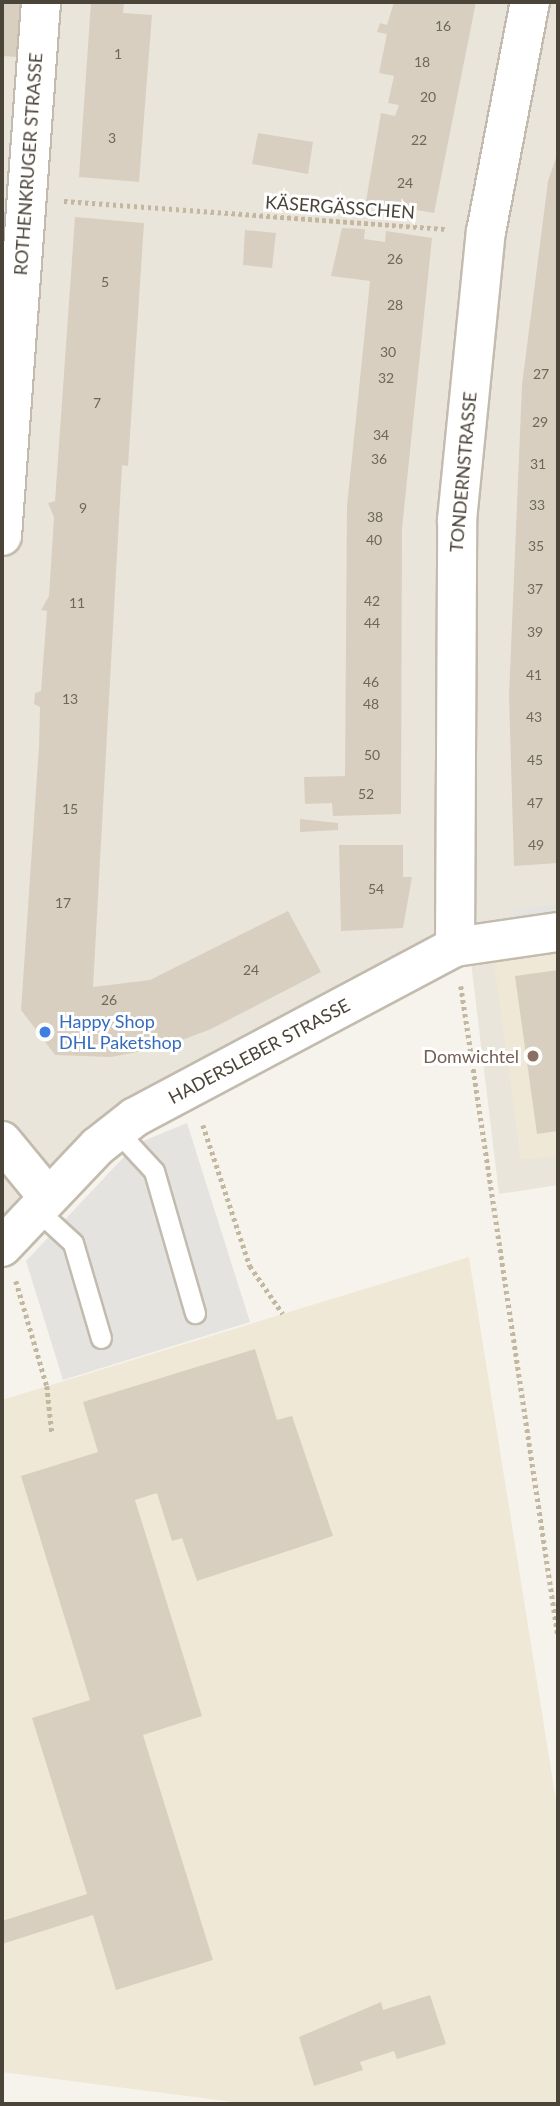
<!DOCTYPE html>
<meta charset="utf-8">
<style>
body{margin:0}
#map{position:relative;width:560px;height:2106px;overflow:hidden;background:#f6f3ec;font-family:Lato,sans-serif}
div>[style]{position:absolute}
.residential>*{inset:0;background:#eae5da}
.education>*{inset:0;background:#efe8d6}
.parking>*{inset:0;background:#e5e3e0}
.building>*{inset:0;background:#d8cfc1}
.path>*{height:4.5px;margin-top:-2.25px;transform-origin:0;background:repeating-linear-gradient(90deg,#c4b79f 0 3.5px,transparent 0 7px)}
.roads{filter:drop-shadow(2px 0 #c2bbae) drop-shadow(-2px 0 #c2bbae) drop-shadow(0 2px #c2bbae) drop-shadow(0 -2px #c2bbae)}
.lane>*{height:19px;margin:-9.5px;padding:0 9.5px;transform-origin:9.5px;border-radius:9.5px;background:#fff}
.street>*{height:38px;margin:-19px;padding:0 19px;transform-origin:19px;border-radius:19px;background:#fff}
.dots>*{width:19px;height:19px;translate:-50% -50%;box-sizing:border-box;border:4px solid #fff;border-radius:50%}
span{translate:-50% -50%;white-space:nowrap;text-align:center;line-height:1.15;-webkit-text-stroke:6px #fff;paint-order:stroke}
.number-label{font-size:14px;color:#6e675b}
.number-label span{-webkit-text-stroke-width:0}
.street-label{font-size:18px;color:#4b4439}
.shop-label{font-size:18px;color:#366cbe}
.left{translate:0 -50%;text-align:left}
.education-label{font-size:18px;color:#785e54}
.right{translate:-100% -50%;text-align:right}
.frame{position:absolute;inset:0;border:4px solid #4b4439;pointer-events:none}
</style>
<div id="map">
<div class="residential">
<i style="clip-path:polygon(2px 2px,558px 2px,558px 1185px,499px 1194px,467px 929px,100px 1123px,2px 1226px)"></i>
</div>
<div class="education">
<i style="clip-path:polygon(558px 947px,558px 1157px,521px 1159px,493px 955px)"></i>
<i style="clip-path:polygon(469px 1257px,558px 1813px,558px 2104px,248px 2104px,2px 2072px,2px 1400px)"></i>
</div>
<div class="parking">
<i style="clip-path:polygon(558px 904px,558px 916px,515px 922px,513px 910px)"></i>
<i style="clip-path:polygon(187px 1123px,250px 1322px,63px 1380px,26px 1261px,136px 1144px)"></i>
</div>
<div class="building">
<i style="clip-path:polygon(2px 2px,22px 2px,18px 57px,2px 56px)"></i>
<i style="clip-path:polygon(91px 2px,124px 2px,123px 13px,152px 15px,139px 182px,79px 177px)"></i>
<i style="clip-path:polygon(394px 2px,476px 2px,434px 213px,366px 201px,381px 113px,395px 116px,399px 105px,388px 103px,394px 76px,379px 73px,387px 34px,377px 32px,380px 23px,387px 25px)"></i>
<i style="clip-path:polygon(258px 133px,313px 142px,308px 174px,252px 164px)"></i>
<i style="clip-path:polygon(557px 155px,558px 863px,514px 866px,509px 696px,522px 385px,548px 181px)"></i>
<i style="clip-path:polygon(75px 217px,144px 223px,128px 466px,122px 465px,93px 987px,150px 980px,288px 911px,321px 972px,211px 1029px,164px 1047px,111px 1057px,55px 1055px,21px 1010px,39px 746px,40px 707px,34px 704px,35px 693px,41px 691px,47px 611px,41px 610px,49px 596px,54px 517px,48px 503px,55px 501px)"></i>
<i style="clip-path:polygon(342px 228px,365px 229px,364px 239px,385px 242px,386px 231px,432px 238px,402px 529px,401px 814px,333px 816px,332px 803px,305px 804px,304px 777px,345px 776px,347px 506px,370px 281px,331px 276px)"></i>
<i style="clip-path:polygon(245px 230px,276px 233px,272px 268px,243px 265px)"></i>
<i style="clip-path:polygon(300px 819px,338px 823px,338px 830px,300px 832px)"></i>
<i style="clip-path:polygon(339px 845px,403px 845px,403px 877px,412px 877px,403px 928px,341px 931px)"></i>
<i style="clip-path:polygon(558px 970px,558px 1131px,537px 1134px,515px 976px)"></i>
<i style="clip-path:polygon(255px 1349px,277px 1420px,292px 1416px,333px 1536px,197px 1581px,182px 1538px,172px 1541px,157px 1493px,135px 1500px,202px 1716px,143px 1735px,213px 1960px,116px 1990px,93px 1915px,2px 1944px,2px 1921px,87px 1894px,32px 1718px,90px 1700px,21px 1476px,98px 1452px,83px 1402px)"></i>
<i style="clip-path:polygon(430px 1995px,446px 2044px,397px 2059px,394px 2051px,360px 2062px,363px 2070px,314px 2086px,299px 2037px,381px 2002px,383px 2010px)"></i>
</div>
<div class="path">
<i style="left:64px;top:201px;width:384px;rotate:4.2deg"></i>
<i style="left:461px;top:986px;width:657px;rotate:81.51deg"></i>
<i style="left:203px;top:1125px;width:149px;rotate:71.6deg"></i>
<i style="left:250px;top:1266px;width:58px;rotate:55.5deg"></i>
<i style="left:16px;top:1281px;width:109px;rotate:73.6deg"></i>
<i style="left:47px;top:1386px;width:47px;rotate:83.9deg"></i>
</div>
<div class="roads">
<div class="lane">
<i style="left:117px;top:1131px;width:54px;rotate:47.2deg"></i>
<i style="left:154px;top:1171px;width:148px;rotate:73.9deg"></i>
<i style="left:36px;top:1209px;width:50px;rotate:42.6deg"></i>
<i style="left:73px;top:1243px;width:99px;rotate:73.6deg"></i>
</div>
<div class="street">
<i style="left:2px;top:536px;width:535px;rotate:-85.82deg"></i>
<i style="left:455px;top:947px;width:427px;rotate:-89.7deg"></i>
<i style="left:457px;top:520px;width:289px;rotate:-84.3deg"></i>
<i style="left:486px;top:232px;width:234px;rotate:-79.2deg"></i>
<i style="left:2px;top:1141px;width:72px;rotate:50.6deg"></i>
<i style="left:2px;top:1247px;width:139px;rotate:-46.5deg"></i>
<i style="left:98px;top:1146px;width:47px;rotate:-38.1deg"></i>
<i style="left:135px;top:1117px;width:362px;rotate:-28deg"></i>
<i style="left:455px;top:947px;width:104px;rotate:-8.3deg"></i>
</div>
</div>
<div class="dots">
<i style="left:45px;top:1032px;background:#3f7fe0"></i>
<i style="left:533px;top:1056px;background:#8d6e63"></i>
</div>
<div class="number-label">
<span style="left:443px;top:26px">16</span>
<span style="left:118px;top:54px">1</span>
<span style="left:422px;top:62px">18</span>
<span style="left:428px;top:97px">20</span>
<span style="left:112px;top:138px">3</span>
<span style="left:419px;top:140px">22</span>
<span style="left:405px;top:183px">24</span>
<span style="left:395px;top:259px">26</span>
<span style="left:105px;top:282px">5</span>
<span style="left:395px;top:305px">28</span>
<span style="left:388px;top:352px">30</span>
<span style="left:541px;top:374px">27</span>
<span style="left:386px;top:378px">32</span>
<span style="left:97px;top:403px">7</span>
<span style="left:540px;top:422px">29</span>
<span style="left:381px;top:435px">34</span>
<span style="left:379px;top:459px">36</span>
<span style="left:538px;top:464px">31</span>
<span style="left:537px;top:505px">33</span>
<span style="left:83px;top:508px">9</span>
<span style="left:375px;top:517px">38</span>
<span style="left:374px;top:540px">40</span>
<span style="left:536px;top:546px">35</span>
<span style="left:535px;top:589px">37</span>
<span style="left:372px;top:601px">42</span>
<span style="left:77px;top:603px">11</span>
<span style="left:372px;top:623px">44</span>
<span style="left:535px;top:632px">39</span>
<span style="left:534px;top:675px">41</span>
<span style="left:371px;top:682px">46</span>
<span style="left:70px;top:699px">13</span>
<span style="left:371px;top:704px">48</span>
<span style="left:534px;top:717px">43</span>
<span style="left:372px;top:755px">50</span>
<span style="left:535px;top:760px">45</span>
<span style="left:366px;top:794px">52</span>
<span style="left:535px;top:803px">47</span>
<span style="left:70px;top:809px">15</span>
<span style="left:536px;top:845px">49</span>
<span style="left:376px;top:889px">54</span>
<span style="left:63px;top:903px">17</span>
<span style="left:251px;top:970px">24</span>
<span style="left:109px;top:1000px">26</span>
</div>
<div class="street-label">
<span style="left:28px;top:164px;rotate:-86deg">ROTHENKRUGER STRASSE</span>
<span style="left:340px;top:207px;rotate:4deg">KÄSERGÄSSCHEN</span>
<span style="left:463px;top:472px;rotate:-85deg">TONDERNSTRASSE</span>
<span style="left:259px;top:1051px;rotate:-28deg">HADERSLEBER STRASSE</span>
</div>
<div class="shop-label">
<span class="left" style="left:59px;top:1032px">Happy Shop<br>DHL Paketshop</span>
</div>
<div class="education-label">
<span class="right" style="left:519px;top:1056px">Domwichtel</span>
</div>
<div class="frame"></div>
</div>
